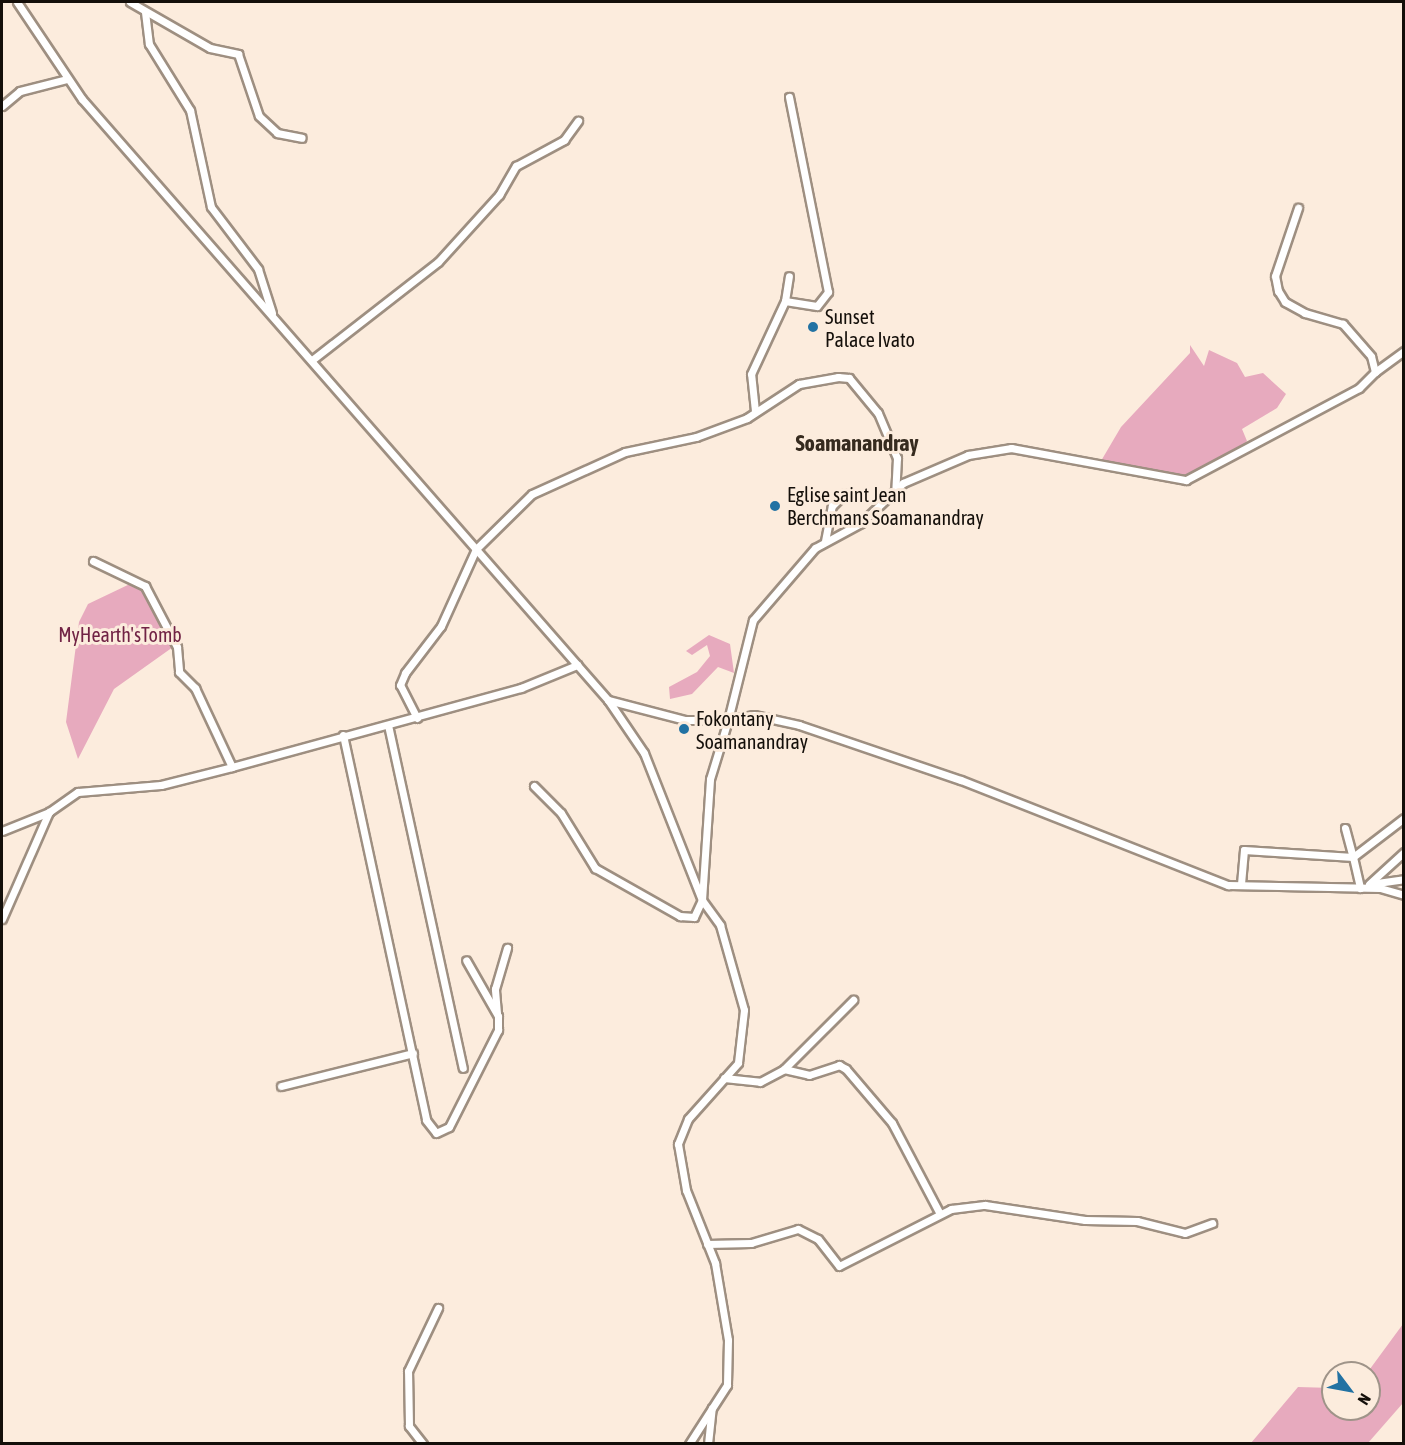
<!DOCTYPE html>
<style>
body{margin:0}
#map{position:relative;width:1405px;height:1445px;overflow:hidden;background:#fcecdd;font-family:"Asap Condensed",sans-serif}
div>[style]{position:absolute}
.green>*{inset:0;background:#e7aabe}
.roads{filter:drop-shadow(2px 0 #9e8f81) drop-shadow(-2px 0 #9e8f81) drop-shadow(0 2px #9e8f81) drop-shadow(0 -2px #9e8f81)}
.street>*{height:7px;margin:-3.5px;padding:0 3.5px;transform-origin:3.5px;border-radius:3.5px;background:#fff}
.dots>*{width:16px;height:16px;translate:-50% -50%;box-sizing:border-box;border:3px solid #fcecdd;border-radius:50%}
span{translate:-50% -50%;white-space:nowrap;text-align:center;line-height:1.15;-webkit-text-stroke:6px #fcecdd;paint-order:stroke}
.poi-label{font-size:20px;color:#140f0a}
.left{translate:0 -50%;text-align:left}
.park-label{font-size:20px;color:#712345}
.quarter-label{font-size:22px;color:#362b1f;font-weight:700}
.frame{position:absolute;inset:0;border:3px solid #140f0a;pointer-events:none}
.north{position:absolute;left:1321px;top:1361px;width:60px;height:60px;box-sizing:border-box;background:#fcecdd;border:2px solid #9f9489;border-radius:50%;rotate:122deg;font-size:16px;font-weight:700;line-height:24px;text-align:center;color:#140f0a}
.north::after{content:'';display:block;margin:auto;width:21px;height:27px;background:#2272a3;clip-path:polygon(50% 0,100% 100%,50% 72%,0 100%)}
</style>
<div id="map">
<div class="green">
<i style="clip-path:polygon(1190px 345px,1204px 366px,1209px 350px,1237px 363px,1245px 377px,1263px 373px,1286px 394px,1277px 408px,1242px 429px,1247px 441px,1242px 447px,1188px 477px,1101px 461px,1121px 427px,1190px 353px)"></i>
<i style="clip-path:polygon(132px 583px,142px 588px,173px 647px,114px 689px,78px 759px,66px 722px,79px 622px,88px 604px)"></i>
<i style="clip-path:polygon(709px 635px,730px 644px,734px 673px,718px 667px,692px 694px,670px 699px,669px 687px,697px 672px,710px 656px,707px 645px,692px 655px,686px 651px)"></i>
<i style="clip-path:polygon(1403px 1324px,1403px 1403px,1368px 1443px,1251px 1443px,1298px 1387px,1333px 1388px,1333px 1409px,1369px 1409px,1367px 1373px)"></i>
</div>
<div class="roads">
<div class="street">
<i style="left:17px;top:2px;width:117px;rotate:56.2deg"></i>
<i style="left:82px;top:99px;width:799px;rotate:48.81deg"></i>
<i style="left:608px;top:700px;width:64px;rotate:55.8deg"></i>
<i style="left:644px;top:753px;width:158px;rotate:68.5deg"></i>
<i style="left:702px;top:900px;width:31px;rotate:54deg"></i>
<i style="left:720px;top:925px;width:88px;rotate:74.2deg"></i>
<i style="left:744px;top:1010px;width:53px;rotate:96.5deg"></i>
<i style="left:738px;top:1063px;width:75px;rotate:131.8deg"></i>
<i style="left:688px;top:1119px;width:27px;rotate:112deg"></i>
<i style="left:678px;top:1144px;width:47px;rotate:80.1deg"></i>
<i style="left:686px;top:1190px;width:79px;rotate:68.3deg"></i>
<i style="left:715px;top:1263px;width:78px;rotate:80.4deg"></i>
<i style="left:728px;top:1340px;width:45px;rotate:91.3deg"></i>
<i style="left:727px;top:1385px;width:70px;rotate:122.8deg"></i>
<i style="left:130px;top:2px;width:92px;rotate:29.9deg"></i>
<i style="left:210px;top:48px;width:29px;rotate:12deg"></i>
<i style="left:238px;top:54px;width:65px;rotate:71.3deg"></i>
<i style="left:259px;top:116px;width:25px;rotate:43deg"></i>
<i style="left:277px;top:133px;width:25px;rotate:11deg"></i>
<i style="left:145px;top:12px;width:32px;rotate:83deg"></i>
<i style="left:149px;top:44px;width:78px;rotate:58.2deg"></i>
<i style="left:190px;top:110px;width:99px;rotate:77.8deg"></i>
<i style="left:211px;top:207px;width:78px;rotate:52.8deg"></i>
<i style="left:258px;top:269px;width:46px;rotate:72.3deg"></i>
<i style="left:2px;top:106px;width:23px;rotate:-40deg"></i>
<i style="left:20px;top:91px;width:49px;rotate:-14.3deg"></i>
<i style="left:785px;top:301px;width:32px;rotate:9deg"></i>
<i style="left:817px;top:306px;width:18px;rotate:-52deg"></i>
<i style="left:828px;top:292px;width:199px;rotate:-101.3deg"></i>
<i style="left:312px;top:360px;width:160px;rotate:-37.9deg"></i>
<i style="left:438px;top:262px;width:91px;rotate:-47.7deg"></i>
<i style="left:499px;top:195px;width:34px;rotate:-60deg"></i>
<i style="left:516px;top:166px;width:55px;rotate:-28.4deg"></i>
<i style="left:564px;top:140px;width:24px;rotate:-54deg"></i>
<i style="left:1375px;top:372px;width:36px;rotate:-36deg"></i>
<i style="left:755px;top:411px;width:37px;rotate:-96deg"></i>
<i style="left:751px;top:374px;width:81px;rotate:-65deg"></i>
<i style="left:785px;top:301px;width:25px;rotate:-81deg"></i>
<i style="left:825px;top:541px;width:36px;rotate:-79deg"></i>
<i style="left:832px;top:506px;width:17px;rotate:-45deg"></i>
<i style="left:93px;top:561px;width:58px;rotate:25.7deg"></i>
<i style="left:145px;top:586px;width:69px;rotate:62.3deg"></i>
<i style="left:177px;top:647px;width:25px;rotate:85deg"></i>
<i style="left:179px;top:672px;width:23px;rotate:45deg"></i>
<i style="left:195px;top:688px;width:87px;rotate:64.9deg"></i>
<i style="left:608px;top:700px;width:80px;rotate:14.6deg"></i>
<i style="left:685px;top:720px;width:43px"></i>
<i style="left:728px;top:720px;width:103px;rotate:-76deg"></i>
<i style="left:753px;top:620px;width:95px;rotate:-49.3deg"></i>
<i style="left:815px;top:548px;width:52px;rotate:-28.5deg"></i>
<i style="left:861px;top:523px;width:58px;rotate:-43.6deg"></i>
<i style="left:903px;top:483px;width:71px;rotate:-23.3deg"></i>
<i style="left:968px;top:455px;width:44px;rotate:-9.2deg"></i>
<i style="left:1011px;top:448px;width:178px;rotate:10.4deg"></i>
<i style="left:1186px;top:480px;width:196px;rotate:-28deg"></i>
<i style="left:1359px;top:388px;width:23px;rotate:-45deg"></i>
<i style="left:1375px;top:372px;width:16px;rotate:-104deg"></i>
<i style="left:1371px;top:356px;width:43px;rotate:-131.2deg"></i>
<i style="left:1343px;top:324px;width:40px;rotate:-164deg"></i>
<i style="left:1305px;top:313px;width:23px;rotate:-151deg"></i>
<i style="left:1285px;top:302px;width:13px;rotate:-122deg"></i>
<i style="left:1278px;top:291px;width:15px;rotate:-101deg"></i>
<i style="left:1275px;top:276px;width:72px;rotate:-71.3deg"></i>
<i style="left:417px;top:718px;width:37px;rotate:-117deg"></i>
<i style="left:400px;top:685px;width:13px;rotate:-67deg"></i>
<i style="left:405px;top:673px;width:59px;rotate:-52.5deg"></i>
<i style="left:441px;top:626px;width:85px;rotate:-65.6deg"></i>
<i style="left:476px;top:549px;width:78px;rotate:-44.5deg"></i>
<i style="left:532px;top:494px;width:102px;rotate:-24.3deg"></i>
<i style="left:625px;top:452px;width:73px;rotate:-11.9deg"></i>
<i style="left:696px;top:437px;width:54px;rotate:-20.4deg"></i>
<i style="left:747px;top:418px;width:62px;rotate:-33.2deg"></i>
<i style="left:799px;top:384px;width:40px;rotate:-10deg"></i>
<i style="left:838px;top:377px;width:11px;rotate:5deg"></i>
<i style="left:849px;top:378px;width:45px;rotate:50.4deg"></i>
<i style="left:878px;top:413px;width:49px;rotate:67.1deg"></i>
<i style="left:897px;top:458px;width:36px;rotate:93deg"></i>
<i style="left:388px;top:725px;width:351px;rotate:77.7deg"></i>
<i style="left:343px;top:735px;width:394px;rotate:77.8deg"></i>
<i style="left:426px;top:1120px;width:16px;rotate:52deg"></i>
<i style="left:436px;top:1133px;width:14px;rotate:-25deg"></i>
<i style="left:449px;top:1127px;width:109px;rotate:-63.2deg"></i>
<i style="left:498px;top:1030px;width:14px;rotate:-90deg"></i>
<i style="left:498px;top:1016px;width:64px;rotate:-119.7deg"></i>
<i style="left:534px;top:786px;width:38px;rotate:45deg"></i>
<i style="left:561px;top:813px;width:65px;rotate:58.3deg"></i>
<i style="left:595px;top:868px;width:98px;rotate:29.5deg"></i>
<i style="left:680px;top:916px;width:14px;rotate:4deg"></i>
<i style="left:694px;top:917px;width:19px;rotate:-65deg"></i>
<i style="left:702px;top:900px;width:121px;rotate:-86.2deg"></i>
<i style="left:710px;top:779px;width:62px;rotate:-73deg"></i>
<i style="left:728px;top:720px;width:26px;rotate:-11deg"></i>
<i style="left:754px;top:715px;width:46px;rotate:12.5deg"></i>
<i style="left:799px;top:725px;width:171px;rotate:18.8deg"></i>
<i style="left:961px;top:780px;width:287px;rotate:21.5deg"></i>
<i style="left:1228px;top:885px;width:152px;rotate:1.1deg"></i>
<i style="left:1380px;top:888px;width:25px;rotate:16deg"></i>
<i style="left:1345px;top:828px;width:30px;rotate:75deg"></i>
<i style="left:1353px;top:857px;width:64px;rotate:-37.4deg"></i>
<i style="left:2px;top:831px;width:51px;rotate:-22deg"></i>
<i style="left:49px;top:812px;width:35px;rotate:-35deg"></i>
<i style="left:78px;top:792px;width:83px;rotate:-4.8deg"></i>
<i style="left:161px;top:785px;width:73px;rotate:-14.2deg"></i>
<i style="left:232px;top:767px;width:300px;rotate:-15.3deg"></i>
<i style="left:521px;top:688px;width:61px;rotate:-22.3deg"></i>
<i style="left:1241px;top:884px;width:34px;rotate:-85deg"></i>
<i style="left:1244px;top:850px;width:109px;rotate:3.7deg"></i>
<i style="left:1353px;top:857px;width:32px;rotate:77deg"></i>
<i style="left:1369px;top:884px;width:47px;rotate:-42.4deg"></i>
<i style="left:1370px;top:884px;width:34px;rotate:-8deg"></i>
<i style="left:2px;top:919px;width:117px;rotate:-66.3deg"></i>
<i style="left:497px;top:1013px;width:24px;rotate:-95deg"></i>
<i style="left:495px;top:989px;width:43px;rotate:-73.7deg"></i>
<i style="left:784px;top:1069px;width:26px;rotate:13deg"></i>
<i style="left:809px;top:1075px;width:32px;rotate:-18deg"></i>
<i style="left:839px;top:1065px;width:8px;rotate:30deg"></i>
<i style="left:846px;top:1069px;width:71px;rotate:49.6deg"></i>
<i style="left:892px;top:1123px;width:101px;rotate:62.2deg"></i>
<i style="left:724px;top:1078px;width:36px;rotate:6deg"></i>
<i style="left:760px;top:1082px;width:27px;rotate:-28deg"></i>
<i style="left:784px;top:1069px;width:98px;rotate:-45deg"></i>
<i style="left:281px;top:1086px;width:136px;rotate:-14deg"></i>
<i style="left:707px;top:1244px;width:44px;rotate:-1.3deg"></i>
<i style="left:751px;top:1243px;width:49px;rotate:-16.6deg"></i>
<i style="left:798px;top:1229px;width:22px;rotate:27deg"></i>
<i style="left:818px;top:1239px;width:34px;rotate:52deg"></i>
<i style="left:839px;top:1266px;width:126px;rotate:-27deg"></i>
<i style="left:951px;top:1209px;width:34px;rotate:-7deg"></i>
<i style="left:985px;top:1205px;width:101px;rotate:8.5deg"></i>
<i style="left:1085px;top:1220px;width:52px;rotate:1.1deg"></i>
<i style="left:1137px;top:1221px;width:49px;rotate:14deg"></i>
<i style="left:1185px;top:1233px;width:29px;rotate:-20deg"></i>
<i style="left:423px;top:1444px;width:23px;rotate:-128deg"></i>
<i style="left:409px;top:1426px;width:55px;rotate:-91deg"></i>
<i style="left:408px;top:1371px;width:70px;rotate:-64.5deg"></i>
<i style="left:708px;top:1444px;width:36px;rotate:-84deg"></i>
</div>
</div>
<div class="dots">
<i style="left:813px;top:327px;background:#2272a3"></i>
<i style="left:775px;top:506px;background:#2272a3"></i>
<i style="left:684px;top:729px;background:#2272a3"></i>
</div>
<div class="poi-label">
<span class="left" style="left:825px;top:328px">Sunset<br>Palace Ivato</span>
<span class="left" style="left:787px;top:506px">Eglise saint Jean<br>Berchmans Soamanandray</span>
<span class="left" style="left:696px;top:730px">Fokontany<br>Soamanandray</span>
</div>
<div class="park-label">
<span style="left:120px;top:634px">MyHearth'sTomb</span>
</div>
<div class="quarter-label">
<span style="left:857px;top:444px">Soamanandray</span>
</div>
<div class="frame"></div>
<div class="north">N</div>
</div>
